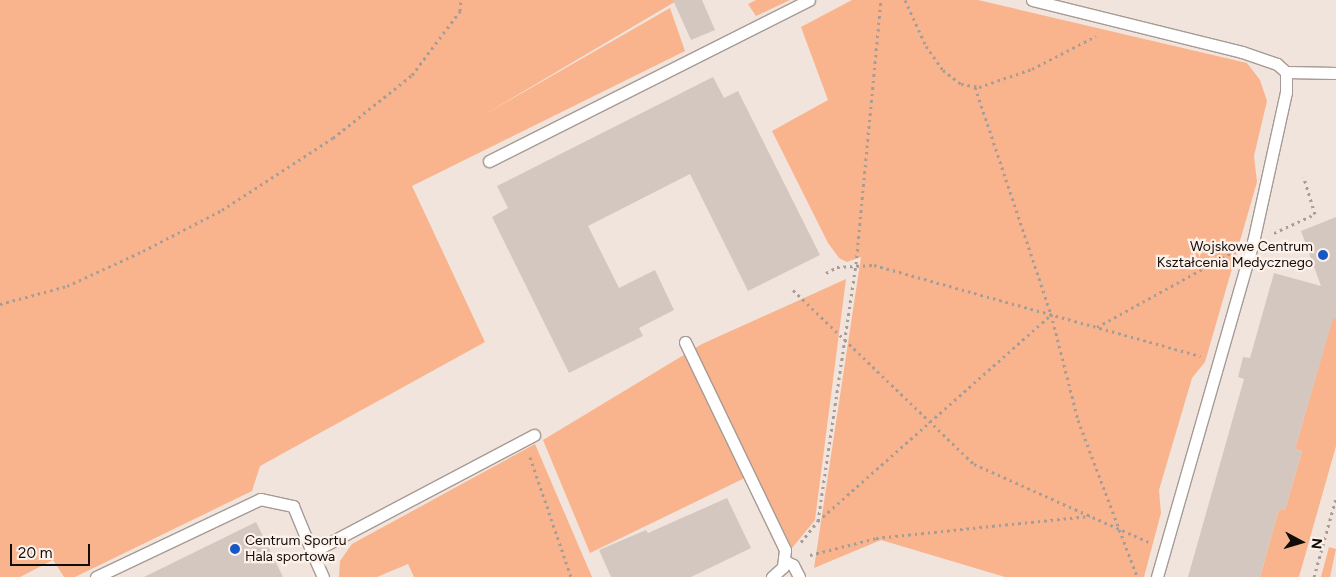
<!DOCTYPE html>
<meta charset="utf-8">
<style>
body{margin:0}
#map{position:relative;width:1336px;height:577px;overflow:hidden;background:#f1e4dc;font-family:Figtree,sans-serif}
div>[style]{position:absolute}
.green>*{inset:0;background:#f9b48d}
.building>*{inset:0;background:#d4c7c0}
.path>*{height:3px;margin-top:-1.5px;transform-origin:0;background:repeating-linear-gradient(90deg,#a79d97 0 2.5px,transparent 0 6.5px)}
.roads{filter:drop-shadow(1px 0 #a79a94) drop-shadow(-1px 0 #a79a94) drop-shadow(0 1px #a79a94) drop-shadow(0 -1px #a79a94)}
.service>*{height:11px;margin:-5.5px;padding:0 5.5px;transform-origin:5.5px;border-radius:5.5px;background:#fff}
.dots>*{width:14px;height:14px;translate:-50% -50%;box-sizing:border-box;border:2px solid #fef1ea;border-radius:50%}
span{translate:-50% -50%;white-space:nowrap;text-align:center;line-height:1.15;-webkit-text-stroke:4.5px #fef1ea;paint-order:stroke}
.poi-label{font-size:14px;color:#110d0b}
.right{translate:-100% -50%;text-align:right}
.left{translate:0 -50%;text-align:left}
.north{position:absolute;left:1276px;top:517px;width:50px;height:50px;-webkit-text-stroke:4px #fef1ea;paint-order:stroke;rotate:96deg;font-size:14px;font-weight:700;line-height:20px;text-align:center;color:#110d0b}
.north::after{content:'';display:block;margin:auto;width:18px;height:22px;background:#110d0b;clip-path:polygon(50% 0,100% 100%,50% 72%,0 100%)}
.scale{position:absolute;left:10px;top:544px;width:80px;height:22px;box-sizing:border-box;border:2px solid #110d0b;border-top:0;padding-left:6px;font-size:15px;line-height:18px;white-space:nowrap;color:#110d0b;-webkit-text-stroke:4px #fef1ea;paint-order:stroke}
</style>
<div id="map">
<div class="green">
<i style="clip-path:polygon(0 0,678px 0,482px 116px,670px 8px,685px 51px,412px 186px,485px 342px,260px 466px,252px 491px,75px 577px,64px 577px,53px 560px,20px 577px,0 577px)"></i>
<i style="clip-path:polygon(756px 0,790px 0,756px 16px,748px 4px)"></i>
<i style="clip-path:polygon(852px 0,978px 0,1247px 63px,1260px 80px,1267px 101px,1254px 156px,1257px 182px,1205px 362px,1192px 378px,1159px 490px,1161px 513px,1144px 577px,1005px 577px,881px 540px,814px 568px,861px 257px,847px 262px,839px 258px,828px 243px,772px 131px,828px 100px,801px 27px)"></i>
<i style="clip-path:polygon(846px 279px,815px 520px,792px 548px,755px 473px,590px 553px,543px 440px,702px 344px)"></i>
<i style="clip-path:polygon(1336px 306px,1336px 446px,1299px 577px,1260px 577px,1279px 509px,1285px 510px,1302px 451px,1295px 449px)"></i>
<i style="clip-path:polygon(535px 444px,592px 577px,414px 577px,408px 564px,377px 577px,339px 577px,340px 561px,352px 544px)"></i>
<i style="clip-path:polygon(1329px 547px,1336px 549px,1330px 577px,1321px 577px)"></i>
</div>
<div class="building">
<i style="clip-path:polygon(673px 0,702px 0,715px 30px,691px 40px)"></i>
<i style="clip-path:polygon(713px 77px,724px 98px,738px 91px,820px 255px,748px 291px,690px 174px,588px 226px,619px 288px,655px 270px,674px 310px,639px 328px,643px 336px,569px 373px,492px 217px,508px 208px,497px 186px)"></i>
<i style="clip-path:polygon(1336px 217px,1336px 319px,1333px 318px,1295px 449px,1302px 451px,1285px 510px,1279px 509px,1260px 577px,1188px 577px,1244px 379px,1238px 377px,1243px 357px,1250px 358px,1274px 273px,1321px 286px,1301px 231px)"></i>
<i style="clip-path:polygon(727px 498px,751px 548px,691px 577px,611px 577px,599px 550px,646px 530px,648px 533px)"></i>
<i style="clip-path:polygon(256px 522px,283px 577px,144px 577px)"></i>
</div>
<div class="path">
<i style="left:905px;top:0;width:51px;rotate:65.5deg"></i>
<i style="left:926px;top:46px;width:29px;rotate:55deg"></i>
<i style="left:943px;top:70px;width:23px;rotate:38deg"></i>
<i style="left:961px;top:84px;width:18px;rotate:9deg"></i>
<i style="left:979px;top:87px;width:56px;rotate:-18.8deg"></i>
<i style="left:1032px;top:69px;width:72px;rotate:-27.3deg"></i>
<i style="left:975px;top:87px;width:239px;rotate:71.5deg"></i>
<i style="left:1051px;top:314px;width:109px;rotate:75.7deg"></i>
<i style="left:1078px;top:420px;width:167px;rotate:69.3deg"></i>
<i style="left:1274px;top:233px;width:45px;rotate:-24.9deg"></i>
<i style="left:1315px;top:214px;width:39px;rotate:-107deg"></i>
<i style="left:826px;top:273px;width:13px;rotate:-29deg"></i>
<i style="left:837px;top:267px;width:37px;rotate:-3deg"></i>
<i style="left:874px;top:265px;width:339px;rotate:15.6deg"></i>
<i style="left:793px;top:290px;width:251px;rotate:43.9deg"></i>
<i style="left:974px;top:464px;width:191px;rotate:24.1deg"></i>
<i style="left:0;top:304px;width:69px;rotate:-15deg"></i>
<i style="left:67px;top:286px;width:84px;rotate:-24.7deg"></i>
<i style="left:143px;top:251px;width:89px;rotate:-27.4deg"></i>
<i style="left:222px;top:210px;width:132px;rotate:-33deg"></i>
<i style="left:333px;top:138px;width:101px;rotate:-38.6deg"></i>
<i style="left:412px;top:75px;width:80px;rotate:-53.1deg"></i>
<i style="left:460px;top:11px;width:11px;rotate:-85deg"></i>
<i style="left:1097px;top:327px;width:152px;rotate:-28.8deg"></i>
<i style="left:530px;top:457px;width:127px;rotate:71.1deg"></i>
<i style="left:818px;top:521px;width:311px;rotate:-41.5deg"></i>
<i style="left:801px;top:542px;width:27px;rotate:-51deg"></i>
<i style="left:818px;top:521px;width:260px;rotate:-81.6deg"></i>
<i style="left:856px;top:264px;width:265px;rotate:-84.6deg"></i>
<i style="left:810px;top:555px;width:68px;rotate:-14.4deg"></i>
<i style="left:876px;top:538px;width:215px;rotate:-5.9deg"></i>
<i style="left:1314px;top:577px;width:82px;rotate:-74.4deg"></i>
</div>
<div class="roads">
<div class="service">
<i style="left:1032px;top:0;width:216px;rotate:13.9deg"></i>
<i style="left:1242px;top:52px;width:37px;rotate:19deg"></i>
<i style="left:1277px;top:64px;width:12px;rotate:42deg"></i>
<i style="left:1286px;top:72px;width:20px;rotate:90deg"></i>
<i style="left:1286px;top:92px;width:154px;rotate:102.4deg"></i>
<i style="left:1253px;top:242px;width:348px;rotate:106deg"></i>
<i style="left:1286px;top:72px;width:50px;rotate:1.1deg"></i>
<i style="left:489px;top:161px;width:358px;rotate:-26.7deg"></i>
<i style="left:685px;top:342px;width:231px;rotate:64.3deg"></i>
<i style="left:785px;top:550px;width:17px;rotate:97deg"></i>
<i style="left:783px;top:567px;width:15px;rotate:138deg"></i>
<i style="left:785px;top:561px;width:9px;rotate:27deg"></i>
<i style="left:793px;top:565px;width:13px;rotate:63deg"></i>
<i style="left:96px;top:577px;width:182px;rotate:-25.4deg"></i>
<i style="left:260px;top:499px;width:34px;rotate:12deg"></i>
<i style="left:293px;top:506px;width:50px;rotate:67.6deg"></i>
<i style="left:323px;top:577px;width:27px;rotate:-114deg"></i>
<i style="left:312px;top:552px;width:251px;rotate:-27.8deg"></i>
</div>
</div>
<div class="dots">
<i style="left:1323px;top:255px;background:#1758c4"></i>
<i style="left:235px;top:549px;background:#1758c4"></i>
</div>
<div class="poi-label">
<span class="right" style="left:1313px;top:255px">Wojskowe Centrum<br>Kształcenia Medycznego</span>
<span class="left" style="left:245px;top:549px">Centrum Sportu<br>Hala sportowa</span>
</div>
<div class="north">N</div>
<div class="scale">20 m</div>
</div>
